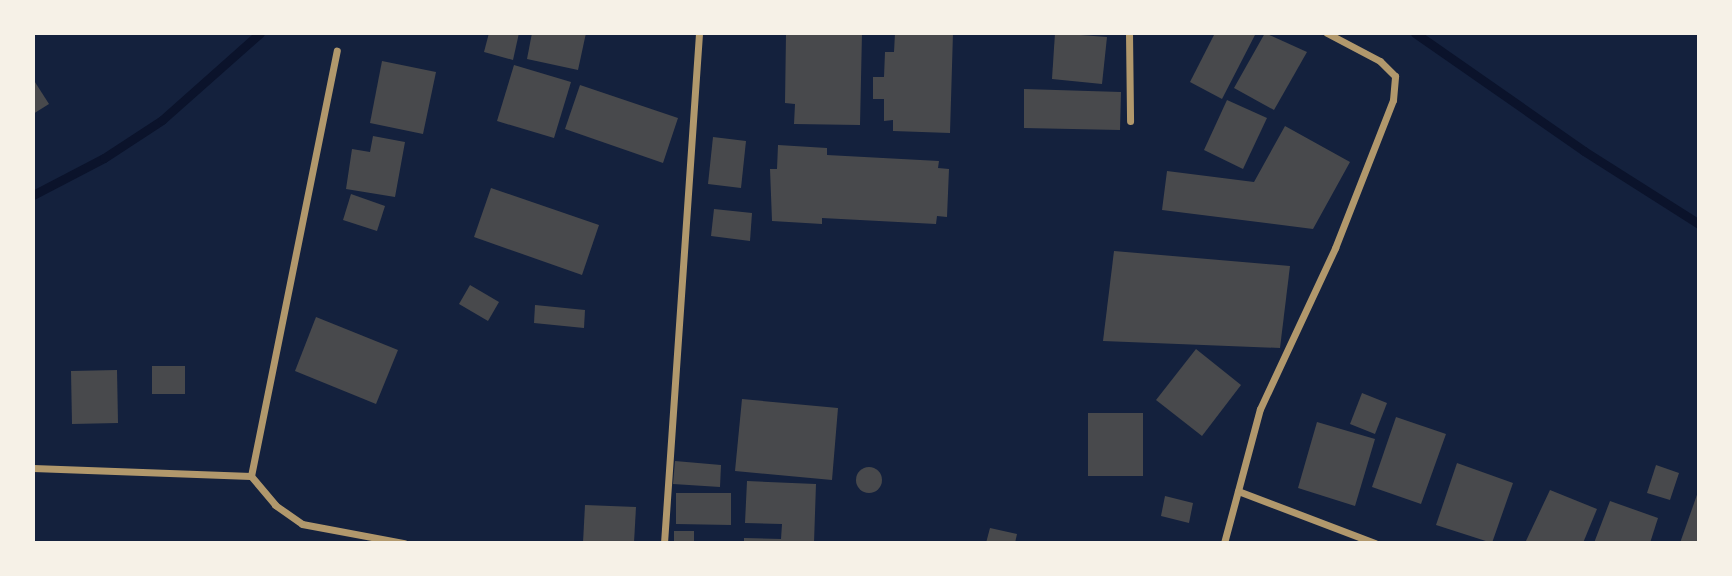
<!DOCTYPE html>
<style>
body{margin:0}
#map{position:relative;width:1732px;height:576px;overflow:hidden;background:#14213d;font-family:Raleway,sans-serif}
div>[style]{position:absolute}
.stream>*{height:9px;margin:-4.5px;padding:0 4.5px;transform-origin:4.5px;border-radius:4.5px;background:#0b132b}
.building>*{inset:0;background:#48494c}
.round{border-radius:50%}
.minor>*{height:7px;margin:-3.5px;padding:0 3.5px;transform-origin:3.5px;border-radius:3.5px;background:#b1986c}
span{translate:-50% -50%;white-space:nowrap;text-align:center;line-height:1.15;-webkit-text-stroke:6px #f6f1e7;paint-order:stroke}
.frame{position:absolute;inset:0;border:35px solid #f6f1e7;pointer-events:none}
</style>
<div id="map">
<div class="stream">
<i style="left:1415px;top:33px;width:206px;rotate:34.9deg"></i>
<i style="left:1584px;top:151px;width:136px;rotate:32.4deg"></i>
<i style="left:33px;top:195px;width:80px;rotate:-27.5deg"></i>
<i style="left:104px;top:158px;width:69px;rotate:-33.2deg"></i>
<i style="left:162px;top:120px;width:131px;rotate:-41.6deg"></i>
</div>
<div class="building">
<i style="clip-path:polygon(489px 33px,519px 33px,513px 60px,484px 52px)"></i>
<i style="clip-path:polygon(532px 33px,586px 33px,578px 70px,527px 59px)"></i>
<i style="clip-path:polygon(786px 33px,862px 33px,860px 125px,794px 124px,795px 104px,785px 103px)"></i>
<i style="clip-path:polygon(895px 33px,953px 33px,950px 133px,893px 131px,893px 120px,884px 121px,884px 99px,873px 99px,873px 77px,884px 77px,885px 52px,894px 52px)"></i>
<i style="clip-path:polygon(1055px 33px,1107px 37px,1102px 84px,1052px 79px)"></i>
<i style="clip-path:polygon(1215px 33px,1256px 33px,1222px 99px,1190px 82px)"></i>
<i style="clip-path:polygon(1265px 33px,1307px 52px,1274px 110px,1234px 88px)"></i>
<i style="clip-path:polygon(382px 61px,436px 72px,423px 134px,370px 123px)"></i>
<i style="clip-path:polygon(514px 65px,571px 82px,554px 138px,497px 121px)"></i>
<i style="clip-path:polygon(33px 79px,49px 104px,33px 114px)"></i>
<i style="clip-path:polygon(580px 85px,678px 118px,663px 163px,565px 129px)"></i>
<i style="clip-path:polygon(1024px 89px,1121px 92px,1120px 130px,1024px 128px)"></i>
<i style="clip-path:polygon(1227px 100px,1267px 118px,1243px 169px,1204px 150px)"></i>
<i style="clip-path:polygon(1285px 126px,1350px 162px,1313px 229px,1162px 210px,1167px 171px,1254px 182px)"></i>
<i style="clip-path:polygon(373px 136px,405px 142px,395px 197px,346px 189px,352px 149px,370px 152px)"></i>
<i style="clip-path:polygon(713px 137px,746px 141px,741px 188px,708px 184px)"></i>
<i style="clip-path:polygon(778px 145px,827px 148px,827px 155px,939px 161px,938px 168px,949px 169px,947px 217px,937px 216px,936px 224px,822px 218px,822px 224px,772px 221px,770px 169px,777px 169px)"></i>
<i style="clip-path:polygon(491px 188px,599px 225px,582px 275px,474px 237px)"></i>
<i style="clip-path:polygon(351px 194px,385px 206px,377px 231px,343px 220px)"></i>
<i style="clip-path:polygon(714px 209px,752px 213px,750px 241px,711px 236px)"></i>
<i style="clip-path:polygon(1114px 251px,1290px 266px,1280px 348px,1103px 341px)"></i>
<i style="clip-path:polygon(470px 285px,499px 302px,488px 321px,459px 304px)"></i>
<i style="clip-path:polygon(535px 305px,585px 310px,584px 328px,534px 323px)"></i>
<i style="clip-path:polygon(316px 317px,398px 350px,376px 404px,295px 371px)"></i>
<i style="clip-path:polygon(1196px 349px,1241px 385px,1202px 436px,1156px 400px)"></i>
<i style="clip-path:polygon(152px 366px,185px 366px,185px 394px,152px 394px)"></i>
<i style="clip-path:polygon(117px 370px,118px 423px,72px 424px,71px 371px)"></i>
<i style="clip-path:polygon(1362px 393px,1387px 403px,1375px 434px,1350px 424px)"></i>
<i style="clip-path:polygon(742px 399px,838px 408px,832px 480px,735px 471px)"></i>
<i style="clip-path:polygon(1088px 413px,1143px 413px,1143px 476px,1088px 476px)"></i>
<i style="clip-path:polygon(1396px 417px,1446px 434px,1421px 504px,1372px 487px)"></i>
<i style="clip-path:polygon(1317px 422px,1375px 439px,1355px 506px,1298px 488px)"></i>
<i style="clip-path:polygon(675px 461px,721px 465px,720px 487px,673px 484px)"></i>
<i style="clip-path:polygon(1457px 463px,1513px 483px,1492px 543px,1436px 525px)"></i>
<i style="clip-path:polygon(1656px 465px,1679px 473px,1670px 500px,1647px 493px)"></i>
<i class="round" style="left:856px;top:467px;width:26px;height:26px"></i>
<i style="clip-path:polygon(747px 481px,816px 484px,814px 543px,744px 543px,744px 538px,781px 539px,782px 524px,745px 523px)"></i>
<i style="clip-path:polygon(1550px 490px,1597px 509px,1583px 543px,1525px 543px)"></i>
<i style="clip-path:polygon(1698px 492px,1699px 543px,1680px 543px)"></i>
<i style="clip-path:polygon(676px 493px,731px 493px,731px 525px,676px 524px)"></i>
<i style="clip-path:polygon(1165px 496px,1193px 503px,1189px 523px,1161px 516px)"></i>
<i style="clip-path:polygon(1610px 501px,1658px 518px,1650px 543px,1594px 543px)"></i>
<i style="clip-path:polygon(585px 505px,636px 507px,634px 543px,583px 543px)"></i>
<i style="clip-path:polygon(990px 528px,1017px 534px,1015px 543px,986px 543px)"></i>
<i style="clip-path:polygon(674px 531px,694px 531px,694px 543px,674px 543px)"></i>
</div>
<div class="minor">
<i style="left:1129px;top:33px;width:88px;rotate:89.3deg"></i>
<i style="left:33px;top:468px;width:218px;rotate:2.1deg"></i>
<i style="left:251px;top:476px;width:38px;rotate:50deg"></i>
<i style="left:275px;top:505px;width:33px;rotate:35deg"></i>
<i style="left:302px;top:524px;width:104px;rotate:10.6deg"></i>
<i style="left:251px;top:476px;width:434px;rotate:-78.6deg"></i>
<i style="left:1238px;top:491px;width:147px;rotate:20.8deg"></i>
<i style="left:664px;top:543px;width:511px;rotate:-86.07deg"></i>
<i style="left:1224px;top:543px;width:139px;rotate:-75deg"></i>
<i style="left:1260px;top:409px;width:178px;rotate:-65deg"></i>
<i style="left:1335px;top:248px;width:159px;rotate:-68.6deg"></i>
<i style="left:1393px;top:100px;width:24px;rotate:-85deg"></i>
<i style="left:1395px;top:76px;width:21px;rotate:-135deg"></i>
<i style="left:1380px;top:61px;width:60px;rotate:-152.2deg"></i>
</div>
<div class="frame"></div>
</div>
